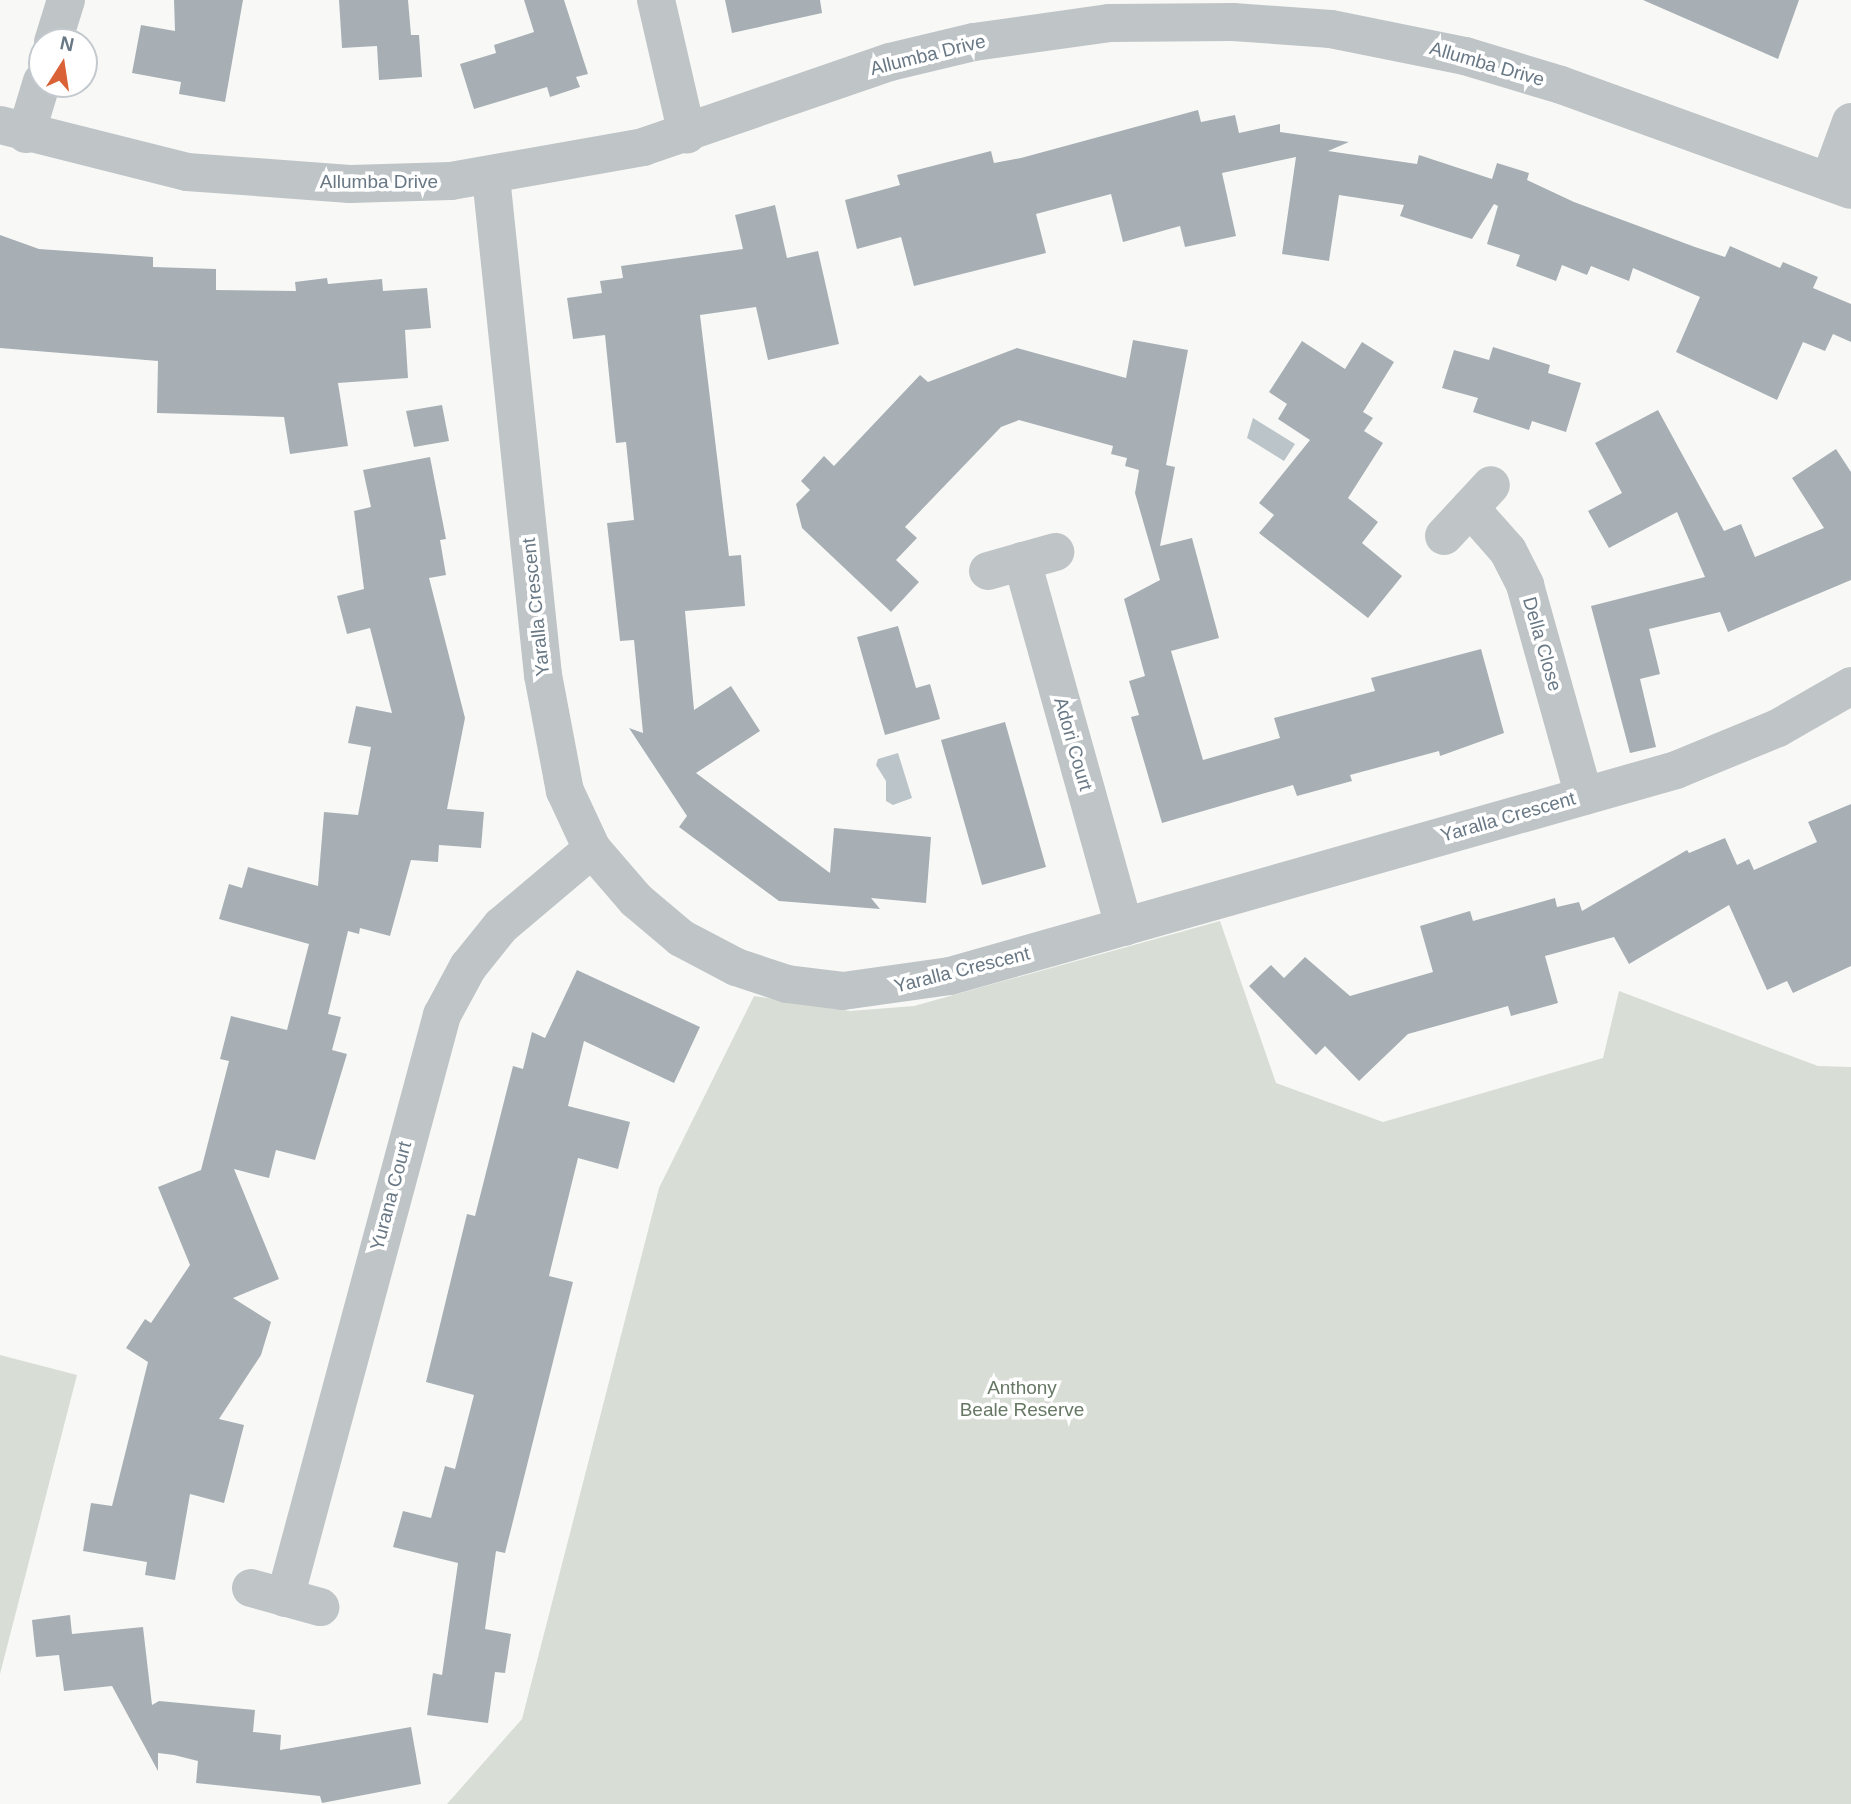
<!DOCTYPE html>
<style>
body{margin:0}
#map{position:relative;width:1851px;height:1804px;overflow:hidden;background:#f8f9f6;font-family:Helvetica,sans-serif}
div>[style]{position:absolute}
.green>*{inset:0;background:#d8ddd6}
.water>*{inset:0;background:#bac4c9}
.building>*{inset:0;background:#a7afb5}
.minor>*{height:38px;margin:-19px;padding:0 19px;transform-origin:19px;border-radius:19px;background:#bfc4c7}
span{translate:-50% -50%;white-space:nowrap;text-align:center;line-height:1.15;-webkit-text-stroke:7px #fff;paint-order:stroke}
.street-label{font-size:19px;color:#697885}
.park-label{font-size:19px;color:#667864}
.north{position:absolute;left:28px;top:28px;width:70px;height:70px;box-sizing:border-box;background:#fff;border:2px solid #c3c9ce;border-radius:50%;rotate:12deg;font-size:19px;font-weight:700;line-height:28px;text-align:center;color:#697885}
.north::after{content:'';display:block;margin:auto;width:24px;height:32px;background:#d96236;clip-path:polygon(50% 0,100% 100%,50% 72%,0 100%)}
</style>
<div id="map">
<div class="green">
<i style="clip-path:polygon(1220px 921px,1276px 1083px,1383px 1122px,1603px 1058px,1619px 991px,1818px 1066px,1851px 1067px,1851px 1804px,447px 1804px,522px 1719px,659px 1188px,754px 996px,850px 1011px,914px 1006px)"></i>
<i style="clip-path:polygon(0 1355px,77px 1375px,0 1674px)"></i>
</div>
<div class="water">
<i style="clip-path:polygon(1253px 418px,1295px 444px,1284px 461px,1247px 438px)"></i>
<i style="clip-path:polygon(898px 753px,912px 798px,893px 805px,886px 801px,886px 781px,876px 765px,878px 759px)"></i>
</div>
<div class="building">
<i style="clip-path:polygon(174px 0,243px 0,225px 102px,179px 94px,181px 82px,132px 73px,141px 25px,175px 31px)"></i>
<i style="clip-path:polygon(339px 0,408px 0,411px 35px,419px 35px,422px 77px,379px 80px,377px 46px,342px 48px)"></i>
<i style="clip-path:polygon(524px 0,564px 0,588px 74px,576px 77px,580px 87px,550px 97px,547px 87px,474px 109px,460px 64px,496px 53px,494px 45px,534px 32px)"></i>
<i style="clip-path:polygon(725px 0,820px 0,822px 13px,732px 33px)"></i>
<i style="clip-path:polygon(1643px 0,1799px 0,1778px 59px)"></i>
<i style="clip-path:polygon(1198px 110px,1201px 122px,1235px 115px,1239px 133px,1280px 124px,1280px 132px,1349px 142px,1328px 151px,1417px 164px,1419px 155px,1492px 179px,1497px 163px,1529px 173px,1527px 180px,1574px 202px,1695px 247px,1725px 257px,1730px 246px,1780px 268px,1783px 262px,1818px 277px,1813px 288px,1851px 304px,1851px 342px,1833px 334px,1825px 351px,1803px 342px,1777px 400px,1676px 352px,1700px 297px,1633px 268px,1629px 281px,1591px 266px,1587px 275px,1562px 265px,1556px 281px,1516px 266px,1520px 255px,1487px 244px,1498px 206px,1494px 204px,1472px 239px,1400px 216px,1404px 205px,1339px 195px,1329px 261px,1282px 254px,1296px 157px,1222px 173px,1236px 236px,1185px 247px,1180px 226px,1123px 242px,1111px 194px,1036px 214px,1046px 253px,914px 286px,901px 237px,857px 249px,845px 200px,900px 185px,897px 175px,991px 151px,994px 163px,1021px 158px)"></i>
<i style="clip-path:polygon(775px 205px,787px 258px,818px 251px,839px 344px,768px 360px,756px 307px,700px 315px,729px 556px,741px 555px,745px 606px,685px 611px,694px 710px,731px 686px,760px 731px,696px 773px,830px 873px,834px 828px,931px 837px,926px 903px,871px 898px,880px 909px,779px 901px,679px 827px,687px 816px,629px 728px,643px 733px,634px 640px,620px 641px,607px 523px,634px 520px,626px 442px,616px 443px,605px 335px,573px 339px,567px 298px,602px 293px,600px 281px,623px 278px,621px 266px,743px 249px,735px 215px)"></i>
<i style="clip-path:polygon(0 235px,39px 249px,153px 257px,153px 267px,216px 269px,216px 290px,296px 291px,295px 282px,327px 278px,328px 284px,382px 279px,383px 291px,427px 288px,431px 328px,405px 330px,408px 378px,338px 383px,348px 446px,290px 454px,284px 417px,157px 413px,158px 361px,0 348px)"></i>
<i style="clip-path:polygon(1133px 340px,1188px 350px,1166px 465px,1175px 467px,1160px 546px,1192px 538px,1219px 638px,1171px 651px,1203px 760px,1280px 738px,1274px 718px,1375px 691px,1371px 678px,1481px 649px,1504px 733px,1440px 756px,1439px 751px,1350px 775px,1352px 781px,1297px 796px,1293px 785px,1162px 823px,1131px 717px,1139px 715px,1129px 681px,1145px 676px,1124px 599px,1160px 580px,1135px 493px,1139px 470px,1125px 466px,1127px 458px,1111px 454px,1113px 446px,1019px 420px,1001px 427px,905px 527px,917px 538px,896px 560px,919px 582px,891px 612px,802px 528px,796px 504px,810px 490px,801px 481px,824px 456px,834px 466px,920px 375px,928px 382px,1017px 348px,1126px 378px)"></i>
<i style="clip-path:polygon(1302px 341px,1345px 369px,1362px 342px,1394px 362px,1363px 412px,1373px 418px,1364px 431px,1383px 443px,1348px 498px,1378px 522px,1362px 543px,1402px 576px,1368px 618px,1259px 533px,1274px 515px,1259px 503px,1310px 440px,1278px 419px,1287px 404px,1269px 392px)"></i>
<i style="clip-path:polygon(1493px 347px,1550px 365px,1548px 373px,1581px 383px,1566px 432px,1532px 421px,1529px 430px,1473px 412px,1478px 398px,1442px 388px,1454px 350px,1489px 360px)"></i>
<i style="clip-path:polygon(442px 405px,449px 441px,414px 447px,406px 411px)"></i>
<i style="clip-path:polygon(1658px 410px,1724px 531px,1741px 524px,1755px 557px,1824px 528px,1792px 478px,1836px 449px,1851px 472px,1851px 580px,1728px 632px,1720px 612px,1649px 629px,1660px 674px,1640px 679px,1656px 747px,1630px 753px,1591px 606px,1705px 577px,1677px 512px,1609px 548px,1588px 511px,1622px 493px,1595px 443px)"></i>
<i style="clip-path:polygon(430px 457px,446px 539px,440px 540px,446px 575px,429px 578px,465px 718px,447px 809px,484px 812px,481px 848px,439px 845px,438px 862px,411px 860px,390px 936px,360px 928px,359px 934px,348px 931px,328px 1014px,341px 1017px,332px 1050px,347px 1054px,315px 1160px,276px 1150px,269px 1178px,234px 1169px,279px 1279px,233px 1298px,271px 1322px,261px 1355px,219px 1419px,244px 1425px,224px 1503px,190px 1494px,175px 1580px,145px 1575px,147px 1562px,83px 1551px,91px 1503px,112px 1506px,148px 1362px,126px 1348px,145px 1319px,151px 1323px,190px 1265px,158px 1187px,201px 1170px,229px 1061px,220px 1059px,231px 1016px,287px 1030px,309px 944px,219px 919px,229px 884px,242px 888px,248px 867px,318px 886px,324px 812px,358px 815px,371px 747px,348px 743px,356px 706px,392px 713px,370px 628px,347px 634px,337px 596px,364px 589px,354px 511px,371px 507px,363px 470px)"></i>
<i style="clip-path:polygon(898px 626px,916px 688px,930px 684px,940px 719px,885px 735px,857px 637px)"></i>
<i style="clip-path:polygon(1005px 722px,1046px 867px,982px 885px,941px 740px)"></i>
<i style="clip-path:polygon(1851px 804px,1851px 966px,1793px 993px,1787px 981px,1767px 990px,1729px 905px,1629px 964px,1614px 937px,1545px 956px,1558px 1003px,1511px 1016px,1508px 1006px,1408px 1034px,1359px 1081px,1325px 1046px,1316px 1055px,1249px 986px,1271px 965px,1284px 978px,1305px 957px,1350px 996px,1433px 972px,1420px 926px,1470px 911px,1473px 921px,1555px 898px,1557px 907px,1579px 902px,1582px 911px,1687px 850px,1689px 853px,1725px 838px,1737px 865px,1749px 859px,1754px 870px,1817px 842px,1808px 822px)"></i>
<i style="clip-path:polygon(577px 970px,700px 1027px,674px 1083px,584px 1041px,568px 1106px,630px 1122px,618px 1169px,578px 1158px,549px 1276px,573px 1282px,505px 1553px,496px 1551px,485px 1629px,511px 1634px,505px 1673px,495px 1672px,488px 1723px,427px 1715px,433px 1673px,442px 1675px,458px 1563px,393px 1547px,403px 1511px,431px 1518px,445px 1466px,455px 1469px,474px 1395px,426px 1382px,467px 1214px,475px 1216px,513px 1066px,523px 1069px,532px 1032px,545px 1038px)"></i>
<i style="clip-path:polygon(70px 1615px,72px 1634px,143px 1627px,152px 1705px,159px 1701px,255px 1710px,253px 1732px,281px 1735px,280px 1750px,411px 1727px,421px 1784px,322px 1803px,320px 1796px,196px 1783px,198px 1761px,174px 1755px,158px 1753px,158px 1771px,112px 1686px,64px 1691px,59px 1655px,36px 1657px,32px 1620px)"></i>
</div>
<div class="minor">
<i style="left:656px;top:0;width:138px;rotate:77deg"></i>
<i style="left:53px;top:42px;width:44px;rotate:-72.8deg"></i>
<i style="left:0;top:125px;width:193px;rotate:14.1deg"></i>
<i style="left:187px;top:172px;width:163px;rotate:4.2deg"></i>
<i style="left:350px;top:184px;width:101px;rotate:-1.7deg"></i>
<i style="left:451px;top:181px;width:195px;rotate:-10deg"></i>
<i style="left:643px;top:147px;width:261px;rotate:-19deg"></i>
<i style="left:890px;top:62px;width:86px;rotate:-13.4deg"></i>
<i style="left:974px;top:42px;width:136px;rotate:-8deg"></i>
<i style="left:1109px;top:23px;width:124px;rotate:-0.5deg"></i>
<i style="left:1233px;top:22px;width:98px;rotate:4.1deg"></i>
<i style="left:1331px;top:29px;width:137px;rotate:11.4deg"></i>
<i style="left:1465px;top:56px;width:100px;rotate:16.8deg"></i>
<i style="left:1561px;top:85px;width:308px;rotate:19.9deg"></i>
<i style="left:26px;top:134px;width:55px;rotate:-73.2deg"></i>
<i style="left:491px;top:177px;width:501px;rotate:84.04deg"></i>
<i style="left:543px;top:675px;width:118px;rotate:79.3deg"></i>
<i style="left:565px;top:791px;width:64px;rotate:65deg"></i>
<i style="left:592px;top:849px;width:67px;rotate:49.2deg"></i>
<i style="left:636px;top:900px;width:59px;rotate:40.2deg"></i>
<i style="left:681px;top:938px;width:62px;rotate:27.8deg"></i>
<i style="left:736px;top:967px;width:54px;rotate:18.4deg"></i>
<i style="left:787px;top:984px;width:56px;rotate:7.1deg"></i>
<i style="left:843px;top:991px;width:108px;rotate:-8deg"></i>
<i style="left:950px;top:976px;width:755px;rotate:-15.84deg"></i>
<i style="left:1676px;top:770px;width:110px;rotate:-22.4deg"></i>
<i style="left:1778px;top:728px;width:84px;rotate:-29.9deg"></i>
<i style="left:1829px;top:182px;width:64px;rotate:-69.9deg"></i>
<i style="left:1470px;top:508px;width:57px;rotate:48.5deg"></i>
<i style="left:1508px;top:551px;width:38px;rotate:63deg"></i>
<i style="left:1525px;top:585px;width:219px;rotate:74.4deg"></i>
<i style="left:1444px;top:536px;width:69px;rotate:-47.3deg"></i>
<i style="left:1022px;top:561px;width:380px;rotate:74.4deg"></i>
<i style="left:988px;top:571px;width:70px;rotate:-15.8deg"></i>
<i style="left:251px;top:1588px;width:72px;rotate:15.4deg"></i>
<i style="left:285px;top:1598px;width:604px;rotate:-74.93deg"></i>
<i style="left:442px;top:1015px;width:55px;rotate:-61.6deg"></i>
<i style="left:468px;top:967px;width:53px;rotate:-51.2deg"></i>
<i style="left:501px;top:926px;width:119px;rotate:-40.2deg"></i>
</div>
<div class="street-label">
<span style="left:928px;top:55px;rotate:-14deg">Allumba Drive</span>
<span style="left:1487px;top:64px;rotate:16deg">Allumba Drive</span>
<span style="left:379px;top:182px">Allumba Drive</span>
<span style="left:536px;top:607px;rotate:-96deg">Yaralla Crescent</span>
<span style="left:1542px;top:644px;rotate:74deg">Della Close</span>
<span style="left:1073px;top:744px;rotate:74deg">Adori Court</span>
<span style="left:1508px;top:817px;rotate:-16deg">Yaralla Crescent</span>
<span style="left:962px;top:970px;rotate:-14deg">Yaralla Crescent</span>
<span style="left:391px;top:1196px;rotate:-75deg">Yurana Court</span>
</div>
<div class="park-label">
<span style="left:1022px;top:1399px">Anthony<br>Beale Reserve</span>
</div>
<div class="north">N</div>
</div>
